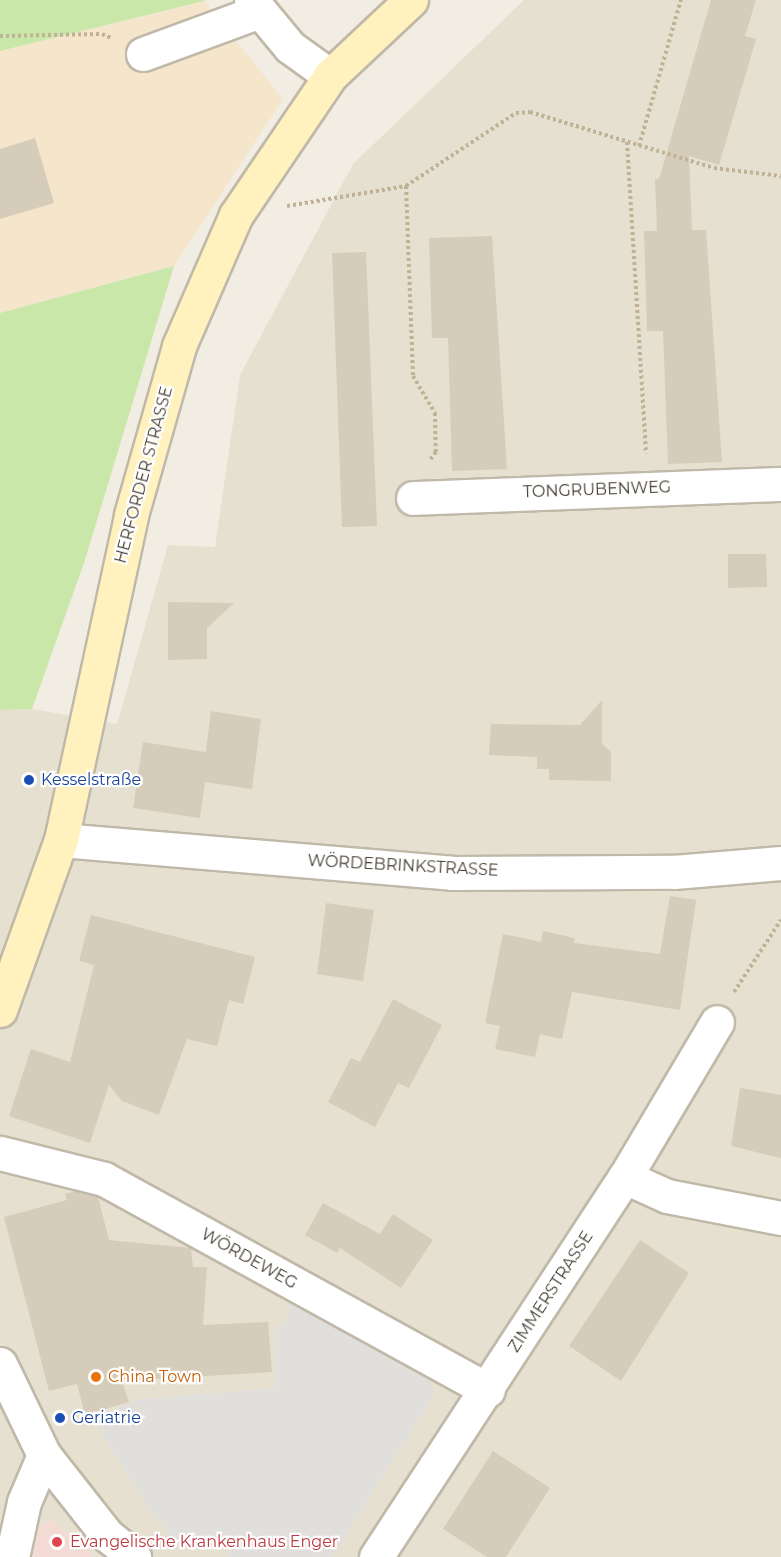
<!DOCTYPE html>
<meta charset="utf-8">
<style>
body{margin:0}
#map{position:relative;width:781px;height:1557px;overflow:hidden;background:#f1ede2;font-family:Montserrat,sans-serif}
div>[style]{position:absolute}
.residential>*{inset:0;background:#e6e0d0}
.commercial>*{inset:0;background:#f5e5cb}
.medical>*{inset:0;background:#f3dad4}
.green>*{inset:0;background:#c9e7a9}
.parking>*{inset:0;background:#e1dfdb}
.building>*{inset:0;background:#d6ccba}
.path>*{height:4px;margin-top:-2px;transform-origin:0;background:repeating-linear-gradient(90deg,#bfb295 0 3px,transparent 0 6px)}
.roads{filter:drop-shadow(2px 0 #c0b8a8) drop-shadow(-2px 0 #c0b8a8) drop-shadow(0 2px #c0b8a8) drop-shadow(0 -2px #c0b8a8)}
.street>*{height:33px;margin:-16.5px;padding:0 16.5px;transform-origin:16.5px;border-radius:16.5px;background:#fff}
.secondary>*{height:33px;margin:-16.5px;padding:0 16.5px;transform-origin:16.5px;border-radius:16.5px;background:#fff2be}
.dots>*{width:16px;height:16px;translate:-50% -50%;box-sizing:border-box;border:3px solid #fff;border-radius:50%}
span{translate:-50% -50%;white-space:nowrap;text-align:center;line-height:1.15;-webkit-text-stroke:4.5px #fff;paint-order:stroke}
.street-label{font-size:16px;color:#433d32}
.transit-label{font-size:16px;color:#164399}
.left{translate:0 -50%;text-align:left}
.food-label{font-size:16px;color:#c56008}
.health-label{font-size:16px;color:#be3a42}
</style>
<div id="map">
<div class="residential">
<i style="clip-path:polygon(524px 0,781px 0,781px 1557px,93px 1557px,51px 1519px,40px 1527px,33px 1557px,0 1557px,0 710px,32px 709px,117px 724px,168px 545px,215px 547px,240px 375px,353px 164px)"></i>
</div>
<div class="commercial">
<i style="clip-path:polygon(204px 1px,283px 99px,174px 266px,0 313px,0 51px)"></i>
</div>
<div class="medical">
<i style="clip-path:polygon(51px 1519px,93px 1557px,33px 1557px,40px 1527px)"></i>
</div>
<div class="green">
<i style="clip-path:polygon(0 0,204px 0,204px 1px,0 51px)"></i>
<i style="clip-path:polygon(174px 266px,85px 560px,32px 709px,0 710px,0 313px)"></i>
</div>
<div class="parking">
<i style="clip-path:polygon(287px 1291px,439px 1373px,431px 1382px,434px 1394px,332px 1557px,228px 1557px,227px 1538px,180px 1545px,152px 1513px,94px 1422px,135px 1400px,275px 1388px,274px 1331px,289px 1317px)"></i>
</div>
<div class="building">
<i style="clip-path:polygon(711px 0,756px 0,745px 36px,756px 39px,719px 165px,689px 156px,692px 230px,706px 230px,722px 462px,668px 464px,663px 331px,647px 331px,644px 231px,657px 231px,655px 179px,659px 179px)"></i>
<i style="clip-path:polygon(35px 138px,54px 203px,0 219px,0 149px)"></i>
<i style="clip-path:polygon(492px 236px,507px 469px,452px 471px,448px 338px,432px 338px,429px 238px)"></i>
<i style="clip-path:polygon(366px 252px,377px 526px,342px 527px,332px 253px)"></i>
<i style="clip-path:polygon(728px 554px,766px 554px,767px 587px,728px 588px)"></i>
<i style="clip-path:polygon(168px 602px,234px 603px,207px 628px,207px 659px,168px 660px)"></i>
<i style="clip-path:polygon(602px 700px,602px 744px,611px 752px,611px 781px,549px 780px,549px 769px,537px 769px,537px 757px,489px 755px,491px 724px,580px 725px)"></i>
<i style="clip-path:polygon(211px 711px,261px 719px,252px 789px,205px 782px,200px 818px,133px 808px,143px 742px,206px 752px)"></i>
<i style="clip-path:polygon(670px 896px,696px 900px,680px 1010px,572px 992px,562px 1039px,540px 1034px,535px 1057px,495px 1049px,500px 1026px,485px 1023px,503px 934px,541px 942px,543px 931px,575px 938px,574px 943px,660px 954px)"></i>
<i style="clip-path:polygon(326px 903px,374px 910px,363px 981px,317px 974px)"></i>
<i style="clip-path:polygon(91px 915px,255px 957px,243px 1004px,229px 1000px,217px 1046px,187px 1039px,159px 1115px,122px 1101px,109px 1085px,90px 1143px,9px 1116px,31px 1049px,70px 1062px,94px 965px,79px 961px)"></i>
<i style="clip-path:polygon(393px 999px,442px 1025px,409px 1088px,398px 1083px,375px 1127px,328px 1102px,351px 1058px,360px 1062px)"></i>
<i style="clip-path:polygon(740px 1088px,781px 1095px,781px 1158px,731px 1146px)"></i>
<i style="clip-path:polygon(76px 1191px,98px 1197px,109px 1240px,191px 1248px,193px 1267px,207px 1267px,203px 1325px,268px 1322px,272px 1372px,122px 1381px,129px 1402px,85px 1415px,77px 1384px,49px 1391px,4px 1217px,67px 1200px,65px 1194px)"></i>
<i style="clip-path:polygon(323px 1203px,380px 1234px,393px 1214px,433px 1240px,401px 1288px,340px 1248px,337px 1253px,305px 1235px)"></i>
<i style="clip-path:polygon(640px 1240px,689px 1273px,621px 1381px,569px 1346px)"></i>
<i style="clip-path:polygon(493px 1451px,550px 1488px,506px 1557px,487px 1557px,443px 1529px)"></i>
</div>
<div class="path">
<i style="left:0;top:36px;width:102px;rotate:-1.1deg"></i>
<i style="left:102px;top:34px;width:12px;rotate:24deg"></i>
<i style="left:627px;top:142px;width:312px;rotate:86.5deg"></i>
<i style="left:639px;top:146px;width:152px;rotate:-74deg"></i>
<i style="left:406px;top:186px;width:190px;rotate:87.9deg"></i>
<i style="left:413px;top:376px;width:43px;rotate:59.3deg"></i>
<i style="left:435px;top:413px;width:39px;rotate:89deg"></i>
<i style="left:436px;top:452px;width:11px;rotate:128deg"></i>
<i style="left:287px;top:206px;width:121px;rotate:-9.5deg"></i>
<i style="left:406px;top:186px;width:132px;rotate:-33.6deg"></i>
<i style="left:516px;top:113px;width:14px;rotate:-4deg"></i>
<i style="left:530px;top:112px;width:192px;rotate:16.9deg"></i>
<i style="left:714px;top:168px;width:67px;rotate:6.8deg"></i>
<i style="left:734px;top:992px;width:86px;rotate:-56.9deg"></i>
</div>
<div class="roads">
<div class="street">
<i style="left:251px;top:0;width:61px;rotate:50.3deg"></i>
<i style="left:290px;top:47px;width:49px;rotate:35.9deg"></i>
<i style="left:143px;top:54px;width:121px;rotate:-20.2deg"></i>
<i style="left:413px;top:498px;width:368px;rotate:-2.2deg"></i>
<i style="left:61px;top:840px;width:392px;rotate:4.8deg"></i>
<i style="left:452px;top:873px;width:222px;rotate:-0.3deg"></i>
<i style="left:674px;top:872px;width:107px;rotate:-4.8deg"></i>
<i style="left:0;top:1153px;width:107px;rotate:14deg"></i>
<i style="left:104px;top:1179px;width:438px;rotate:28.8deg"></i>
<i style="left:625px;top:1177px;width:46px;rotate:24.3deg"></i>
<i style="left:667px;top:1196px;width:116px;rotate:10.9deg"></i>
<i style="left:0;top:1364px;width:101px;rotate:64.2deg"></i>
<i style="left:44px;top:1455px;width:102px;rotate:51.8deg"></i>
<i style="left:107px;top:1535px;width:35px;rotate:39deg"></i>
<i style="left:12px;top:1557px;width:56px;rotate:-77.7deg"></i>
<i style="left:24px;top:1502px;width:51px;rotate:-66.9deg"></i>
<i style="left:376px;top:1557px;width:454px;rotate:-56.8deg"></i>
<i style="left:625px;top:1177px;width:180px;rotate:-59.3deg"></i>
</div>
<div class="secondary">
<i style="left:0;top:1010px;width:181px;rotate:-70.3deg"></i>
<i style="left:61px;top:840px;width:332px;rotate:-77.8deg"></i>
<i style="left:131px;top:515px;width:176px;rotate:-74.1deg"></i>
<i style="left:179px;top:346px;width:143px;rotate:-66.5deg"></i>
<i style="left:236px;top:215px;width:168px;rotate:-55.9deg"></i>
<i style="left:330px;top:76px;width:111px;rotate:-43.2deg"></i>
</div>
</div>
<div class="dots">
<i style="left:29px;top:780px;background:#1a4fb4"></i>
<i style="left:96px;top:1377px;background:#e8710a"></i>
<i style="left:60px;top:1418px;background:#1a4fb4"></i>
<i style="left:57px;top:1542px;background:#e0444e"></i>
</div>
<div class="street-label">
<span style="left:144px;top:475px;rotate:-75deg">HERFORDER STRASSE</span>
<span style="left:597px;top:490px;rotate:-2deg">TONGRUBENWEG</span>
<span style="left:403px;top:866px;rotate:3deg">WÖRDEBRINKSTRASSE</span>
<span style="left:249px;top:1259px;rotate:29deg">WÖRDEWEG</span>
<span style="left:551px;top:1292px;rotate:-57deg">ZIMMERSTRASSE</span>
</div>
<div class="transit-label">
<span class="left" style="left:41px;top:780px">Kesselstraße</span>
<span class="left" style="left:72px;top:1418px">Geriatrie</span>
</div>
<div class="food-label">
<span class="left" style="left:108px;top:1377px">China Town</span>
</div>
<div class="health-label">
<span class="left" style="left:70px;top:1542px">Evangelische Krankenhaus Enger</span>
</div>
</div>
